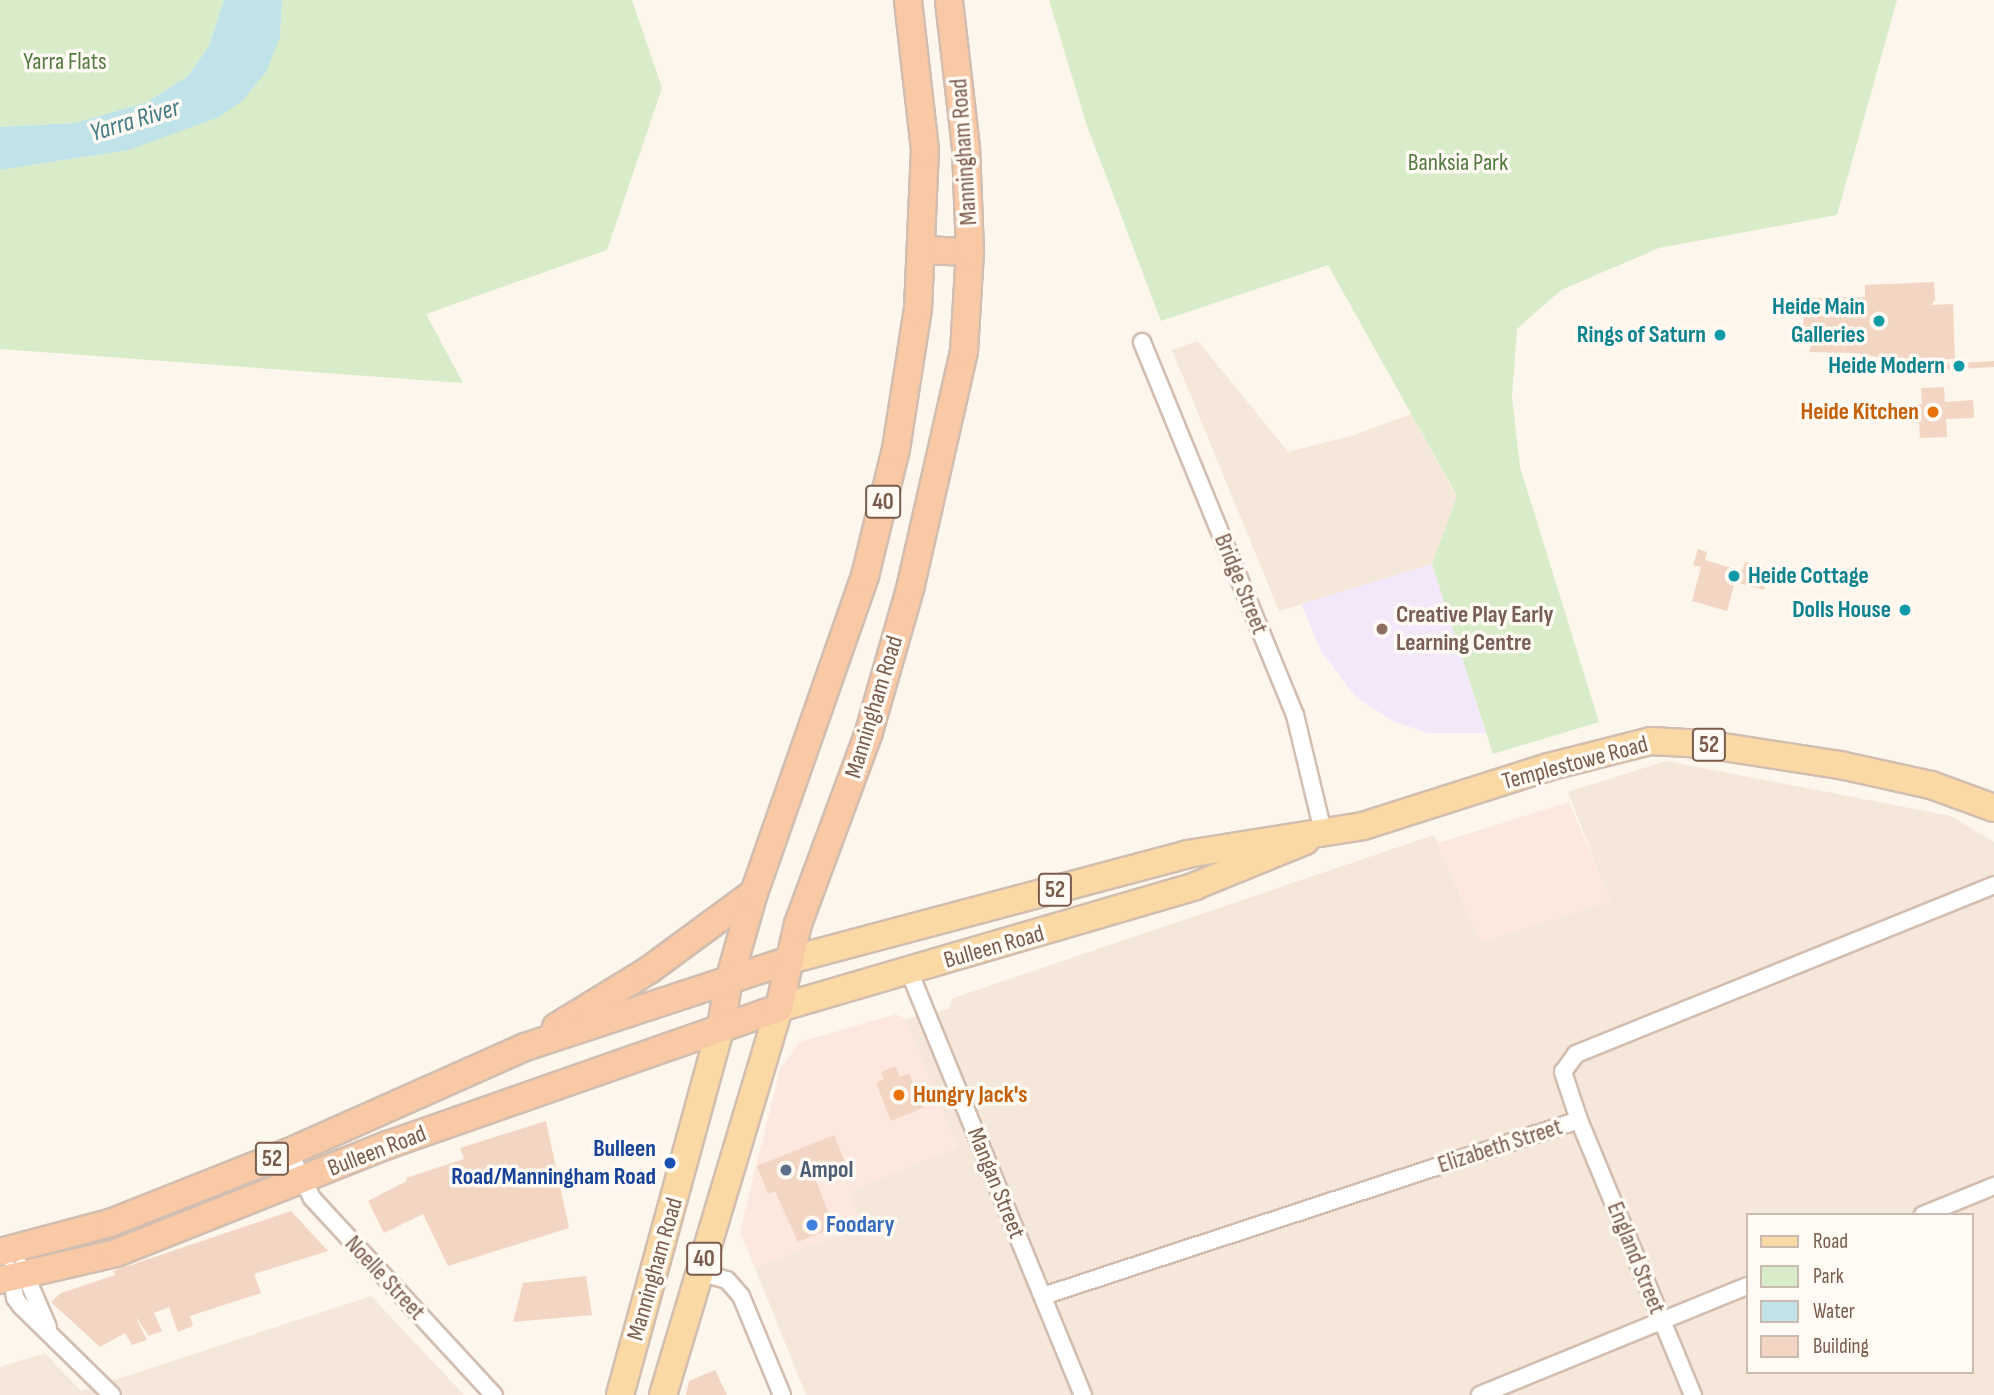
<!DOCTYPE html>
<style>
body{margin:0}
#map{position:relative;width:1994px;height:1395px;overflow:hidden;background:#fdf6ec;font-family:"Sofia Sans Condensed",sans-serif}
div>[style]{position:absolute}
.residential>*{inset:0;background:#f5e8da}
.commercial>*{inset:0;background:#fde8e0}
.education>*{inset:0;background:#f3e8fa}
.green>*{inset:0;background:#d8ecc9}
.water>*{inset:0;background:#bfe3e8}
.building>*{inset:0;background:#f3d5c3}
.roads{filter:drop-shadow(2px 0 #d1beb0) drop-shadow(-2px 0 #d1beb0) drop-shadow(0 2px #d1beb0) drop-shadow(0 -2px #d1beb0)}
.minor>*{height:16px;margin:-8px;padding:0 8px;transform-origin:8px;border-radius:8px;background:#fff}
.primary>*{height:26px;margin:-13px;padding:0 13px;transform-origin:13px;border-radius:13px;background:#fbd9a5}
.trunk>*{height:26px;margin:-13px;padding:0 13px;transform-origin:13px;border-radius:13px;background:#f9c8a4}
.dots>*{width:19px;height:19px;translate:-50% -50%;box-sizing:border-box;border:4px solid #fffaf3;border-radius:50%}
span{translate:-50% -50%;white-space:nowrap;text-align:center;line-height:1.15;-webkit-text-stroke:7px #fffaf3;paint-order:stroke}
.shield-label span{padding:2px 5px;background:#fffaf3;border:2px solid;border-radius:5px;-webkit-text-stroke-width:0}
.shield-label{font-size:23px;color:#7a5c4d;font-weight:700}
.park-label{font-size:24px;color:#537a41}
.street-label{font-size:24px;color:#7a5c4d}
.culture-label{font-size:24px;color:#0d838f;font-weight:700}
.right{translate:-100% -50%;text-align:right}
.left{translate:0 -50%;text-align:left}
.food-label{font-size:24px;color:#c56008;font-weight:700}
.education-label{font-size:24px;color:#785e54;font-weight:700}
.transit-label{font-size:24px;color:#164399;font-weight:700}
.service-label{font-size:24px;color:#4e5e75;font-weight:700}
.shop-label{font-size:24px;color:#366cbe;font-weight:700}
.water-label{font-size:26px;color:#437c86;font-style:italic}
.legend{position:absolute;left:1746px;top:1213px;width:228px;height:161px;box-sizing:border-box;background:#fffaf3;border:2px solid #cabbb1;margin:0;padding:9px 12px;list-style:none;font-size:21px;color:#7a5c4d}
.legend li{display:flex;align-items:center;gap:14px;height:35px}
.legend b{width:35px;border:2px solid #cabbb1}
</style>
<div id="map">
<div class="residential">
<i style="clip-path:polygon(1198px 341px,1288px 452px,1351px 436px,1411px 414px,1457px 497px,1432px 564px,1279px 611px,1172px 350px)"></i>
<i style="clip-path:polygon(evenodd,1666px 761px,1951px 816px,1994px 842px,1994px 1395px,806px 1395px,755px 1268px,862px 1225px,848px 1192px,957px 1147px,905px 1019px,948px 1009px,953px 998px,1434px 835px,1481px 942px,1610px 901px,1568px 792px,1666px 761px,1747px 1215px,1971px 1215px,1971px 1372px,1747px 1372px,1747px 1215px)"></i>
<i style="clip-path:polygon(371px 1296px,464px 1395px,0 1395px,0 1367px,45px 1353px,81px 1391px)"></i>
</div>
<div class="commercial">
<i style="clip-path:polygon(1569px 802px,1611px 901px,1481px 942px,1438px 843px)"></i>
<i style="clip-path:polygon(896px 1014px,905px 1019px,957px 1147px,849px 1192px,862px 1225px,755px 1268px,740px 1231px,780px 1069px,800px 1042px)"></i>
</div>
<div class="education">
<i style="clip-path:polygon(1432px 564px,1486px 733px,1427px 733px,1393px 721px,1357px 698px,1322px 653px,1301px 604px)"></i>
</div>
<div class="green">
<i style="clip-path:polygon(0 0,224px 0,209px 46px,188px 76px,147px 102px,75px 123px,0 127px)"></i>
<i style="clip-path:polygon(282px 0,632px 0,662px 88px,607px 250px,426px 314px,463px 383px,0 349px,0 170px,129px 150px,280px 37px)"></i>
<i style="clip-path:polygon(1049px 0,1897px 0,1837px 215px,1659px 248px,1561px 290px,1517px 329px,1512px 397px,1520px 467px,1599px 722px,1493px 754px,1432px 564px,1457px 496px,1328px 265px,1161px 321px,1086px 123px)"></i>
</div>
<div class="water">
<i style="clip-path:polygon(224px 0,282px 0,280px 37px,266px 72px,242px 101px,219px 117px,129px 150px,0 170px,0 127px,75px 123px,147px 102px,188px 76px,209px 46px)"></i>
</div>
<div class="building">
<i style="clip-path:polygon(1934px 282px,1935px 300px,1931px 305px,1953px 304px,1955px 359px,1900px 361px,1855px 353px,1809px 352px,1812px 341px,1821px 339px,1821px 331px,1803px 331px,1804px 311px,1810px 310px,1810px 298px,1865px 297px,1865px 285px)"></i>
<i style="clip-path:polygon(1994px 361px,1994px 367px,1924px 371px,1923px 365px)"></i>
<i style="clip-path:polygon(1944px 387px,1945px 402px,1973px 400px,1974px 418px,1946px 419px,1947px 437px,1920px 438px,1919px 423px,1911px 423px,1910px 404px,1922px 404px,1921px 388px)"></i>
<i style="clip-path:polygon(1698px 549px,1707px 552px,1705px 560px,1742px 571px,1745px 562px,1770px 569px,1764px 590px,1735px 582px,1727px 611px,1692px 601px,1701px 567px,1693px 565px)"></i>
<i style="clip-path:polygon(1909px 602px,1913px 613px,1899px 618px,1899px 606px)"></i>
<i style="clip-path:polygon(895px 1066px,900px 1077px,909px 1073px,923px 1108px,891px 1121px,876px 1083px,884px 1079px,881px 1072px)"></i>
<i style="clip-path:polygon(546px 1121px,569px 1228px,448px 1266px,423px 1214px,384px 1233px,368px 1201px,407px 1181px,406px 1178px,464px 1159px,460px 1148px)"></i>
<i style="clip-path:polygon(834px 1135px,845px 1162px,814px 1175px,834px 1227px,798px 1242px,775px 1191px,768px 1194px,757px 1166px)"></i>
<i style="clip-path:polygon(291px 1211px,328px 1251px,254px 1274px,261px 1293px,190px 1316px,193px 1326px,178px 1332px,169px 1307px,154px 1313px,162px 1331px,149px 1336px,135px 1316px,147px 1340px,132px 1345px,125px 1333px,100px 1347px,51px 1302px,61px 1293px,115px 1275px,113px 1271px)"></i>
<i style="clip-path:polygon(586px 1276px,592px 1315px,513px 1322px,523px 1283px)"></i>
<i style="clip-path:polygon(715px 1370px,727px 1395px,686px 1395px,689px 1381px)"></i>
</div>
<div class="roads">
<div class="minor">
<i style="left:1142px;top:342px;width:403px;rotate:67.7deg"></i>
<i style="left:1295px;top:715px;width:120px;rotate:76.5deg"></i>
<i style="left:909px;top:971px;width:458px;rotate:67.7deg"></i>
<i style="left:1579px;top:1120px;width:298px;rotate:67.5deg"></i>
<i style="left:289px;top:1152px;width:51px;rotate:63.4deg"></i>
<i style="left:312px;top:1198px;width:268px;rotate:47.3deg"></i>
<i style="left:1923px;top:1215px;width:77px;rotate:-22.2deg"></i>
<i style="left:22px;top:1267px;width:65px;rotate:66.6deg"></i>
<i style="left:11px;top:1270px;width:28px;rotate:82deg"></i>
<i style="left:15px;top:1298px;width:10px;rotate:53deg"></i>
<i style="left:21px;top:1306px;width:127px;rotate:44.4deg"></i>
<i style="left:700px;top:1272px;width:28px;rotate:17deg"></i>
<i style="left:727px;top:1280px;width:21px;rotate:49deg"></i>
<i style="left:741px;top:1296px;width:107px;rotate:67.5deg"></i>
<i style="left:1043px;top:1296px;width:564px;rotate:-18.18deg"></i>
<i style="left:1579px;top:1120px;width:51px;rotate:-108.4deg"></i>
<i style="left:1563px;top:1072px;width:22px;rotate:-54deg"></i>
<i style="left:1576px;top:1054px;width:451px;rotate:-22deg"></i>
<i style="left:1480px;top:1395px;width:288px;rotate:-22.2deg"></i>
</div>
<div class="primary">
<i style="left:790px;top:960px;width:411px;rotate:-14.9deg"></i>
<i style="left:1187px;top:854px;width:178px;rotate:-9deg"></i>
<i style="left:1363px;top:826px;width:194px;rotate:-17.7deg"></i>
<i style="left:1548px;top:767px;width:106px;rotate:-14.2deg"></i>
<i style="left:1651px;top:741px;width:53px;rotate:3.2deg"></i>
<i style="left:1704px;top:744px;width:138px;rotate:8.8deg"></i>
<i style="left:1840px;top:765px;width:93px;rotate:12.4deg"></i>
<i style="left:1931px;top:785px;width:67px;rotate:20.1deg"></i>
<i style="left:620px;top:1395px;width:382px;rotate:-74.7deg"></i>
<i style="left:663px;top:1395px;width:404px;rotate:-73.3deg"></i>
<i style="left:779px;top:1008px;width:434px;rotate:-16.3deg"></i>
<i style="left:1195px;top:886px;width:119px;rotate:-22.2deg"></i>
</div>
<div class="trunk">
<i style="left:921px;top:250px;width:49px;rotate:2.3deg"></i>
<i style="left:556px;top:1027px;width:109px;rotate:-31.5deg"></i>
<i style="left:649px;top:970px;width:130px;rotate:-36.3deg"></i>
<i style="left:721px;top:1027px;width:44px;rotate:-80.8deg"></i>
<i style="left:728px;top:984px;width:95px;rotate:-74.1deg"></i>
<i style="left:754px;top:893px;width:336px;rotate:-70.7deg"></i>
<i style="left:865px;top:576px;width:131px;rotate:-76.3deg"></i>
<i style="left:896px;top:449px;width:142px;rotate:-81.1deg"></i>
<i style="left:918px;top:309px;width:159px;rotate:-87.5deg"></i>
<i style="left:925px;top:150px;width:151px;rotate:-96.5deg"></i>
<i style="left:0;top:1252px;width:114px;rotate:-14.8deg"></i>
<i style="left:110px;top:1223px;width:193px;rotate:-21.6deg"></i>
<i style="left:289px;top:1152px;width:258px;rotate:-24deg"></i>
<i style="left:525px;top:1047px;width:279px;rotate:-18.2deg"></i>
<i style="left:0;top:1280px;width:119px;rotate:-13.1deg"></i>
<i style="left:116px;top:1253px;width:293px;rotate:-21.7deg"></i>
<i style="left:388px;top:1145px;width:414px;rotate:-19.3deg"></i>
<i style="left:779px;top:1008px;width:86px;rotate:-77.3deg"></i>
<i style="left:798px;top:924px;width:205px;rotate:-69.7deg"></i>
<i style="left:869px;top:732px;width:149px;rotate:-74deg"></i>
<i style="left:910px;top:589px;width:243px;rotate:-77.2deg"></i>
<i style="left:964px;top:352px;width:100px;rotate:-86.6deg"></i>
<i style="left:970px;top:252px;width:104px;rotate:-92.2deg"></i>
<i style="left:966px;top:148px;width:149px;rotate:-96.6deg"></i>
</div>
</div>
<div class="dots">
<i style="left:1879px;top:321px;background:#0f9aa8"></i>
<i style="left:1720px;top:335px;background:#0f9aa8"></i>
<i style="left:1959px;top:366px;background:#0f9aa8"></i>
<i style="left:1933px;top:412px;background:#e8710a"></i>
<i style="left:1734px;top:576px;background:#0f9aa8"></i>
<i style="left:1905px;top:610px;background:#0f9aa8"></i>
<i style="left:1382px;top:629px;background:#8d6e63"></i>
<i style="left:899px;top:1095px;background:#e8710a"></i>
<i style="left:670px;top:1163px;background:#1a4fb4"></i>
<i style="left:786px;top:1170px;background:#5c6f8a"></i>
<i style="left:812px;top:1225px;background:#3f7fe0"></i>
</div>
<div class="shield-label">
<span style="left:883px;top:502px">40</span>
<span style="left:1709px;top:745px">52</span>
<span style="left:1055px;top:890px">52</span>
<span style="left:272px;top:1159px">52</span>
<span style="left:704px;top:1259px">40</span>
</div>
<div class="park-label">
<span style="left:65px;top:62px">Yarra Flats</span>
<span style="left:1458px;top:163px">Banksia Park</span>
</div>
<div class="street-label">
<span style="left:964px;top:152px;rotate:-94deg">Manningham Road</span>
<span style="left:1241px;top:584px;rotate:68deg">Bridge Street</span>
<span style="left:874px;top:707px;rotate:-73deg">Manningham Road</span>
<span style="left:1575px;top:763px;rotate:-15deg">Templestowe Road</span>
<span style="left:994px;top:947px;rotate:-16deg">Bulleen Road</span>
<span style="left:1500px;top:1146px;rotate:-18deg">Elizabeth Street</span>
<span style="left:377px;top:1151px;rotate:-21deg">Bulleen Road</span>
<span style="left:996px;top:1183px;rotate:68deg">Mangan Street</span>
<span style="left:1636px;top:1258px;rotate:68deg">England Street</span>
<span style="left:655px;top:1269px;rotate:-74deg">Manningham Road</span>
<span style="left:385px;top:1278px;rotate:47deg">Noelle Street</span>
</div>
<div class="culture-label">
<span class="right" style="left:1865px;top:321px">Heide Main<br>Galleries</span>
<span class="right" style="left:1706px;top:335px">Rings of Saturn</span>
<span class="right" style="left:1945px;top:366px">Heide Modern</span>
<span class="left" style="left:1748px;top:576px">Heide Cottage</span>
<span class="right" style="left:1891px;top:610px">Dolls House</span>
</div>
<div class="food-label">
<span class="right" style="left:1919px;top:412px">Heide Kitchen</span>
<span class="left" style="left:913px;top:1095px">Hungry Jack's</span>
</div>
<div class="education-label">
<span class="left" style="left:1396px;top:629px">Creative Play Early<br>Learning Centre</span>
</div>
<div class="transit-label">
<span class="right" style="left:656px;top:1163px">Bulleen<br>Road/Manningham Road</span>
</div>
<div class="service-label">
<span class="left" style="left:800px;top:1170px">Ampol</span>
</div>
<div class="shop-label">
<span class="left" style="left:826px;top:1225px">Foodary</span>
</div>
<div class="water-label">
<span style="left:135px;top:121px;rotate:-17deg">Yarra River</span>
</div>
<ul class="legend">
<li><b style="height:9px;background:#fbd9a5"></b>Road</li>
<li><b style="height:19px;background:#d8ecc9"></b>Park</li>
<li><b style="height:19px;background:#bfe3e8"></b>Water</li>
<li><b style="height:19px;background:#f3d5c3"></b>Building</li>
</ul>
</div>
